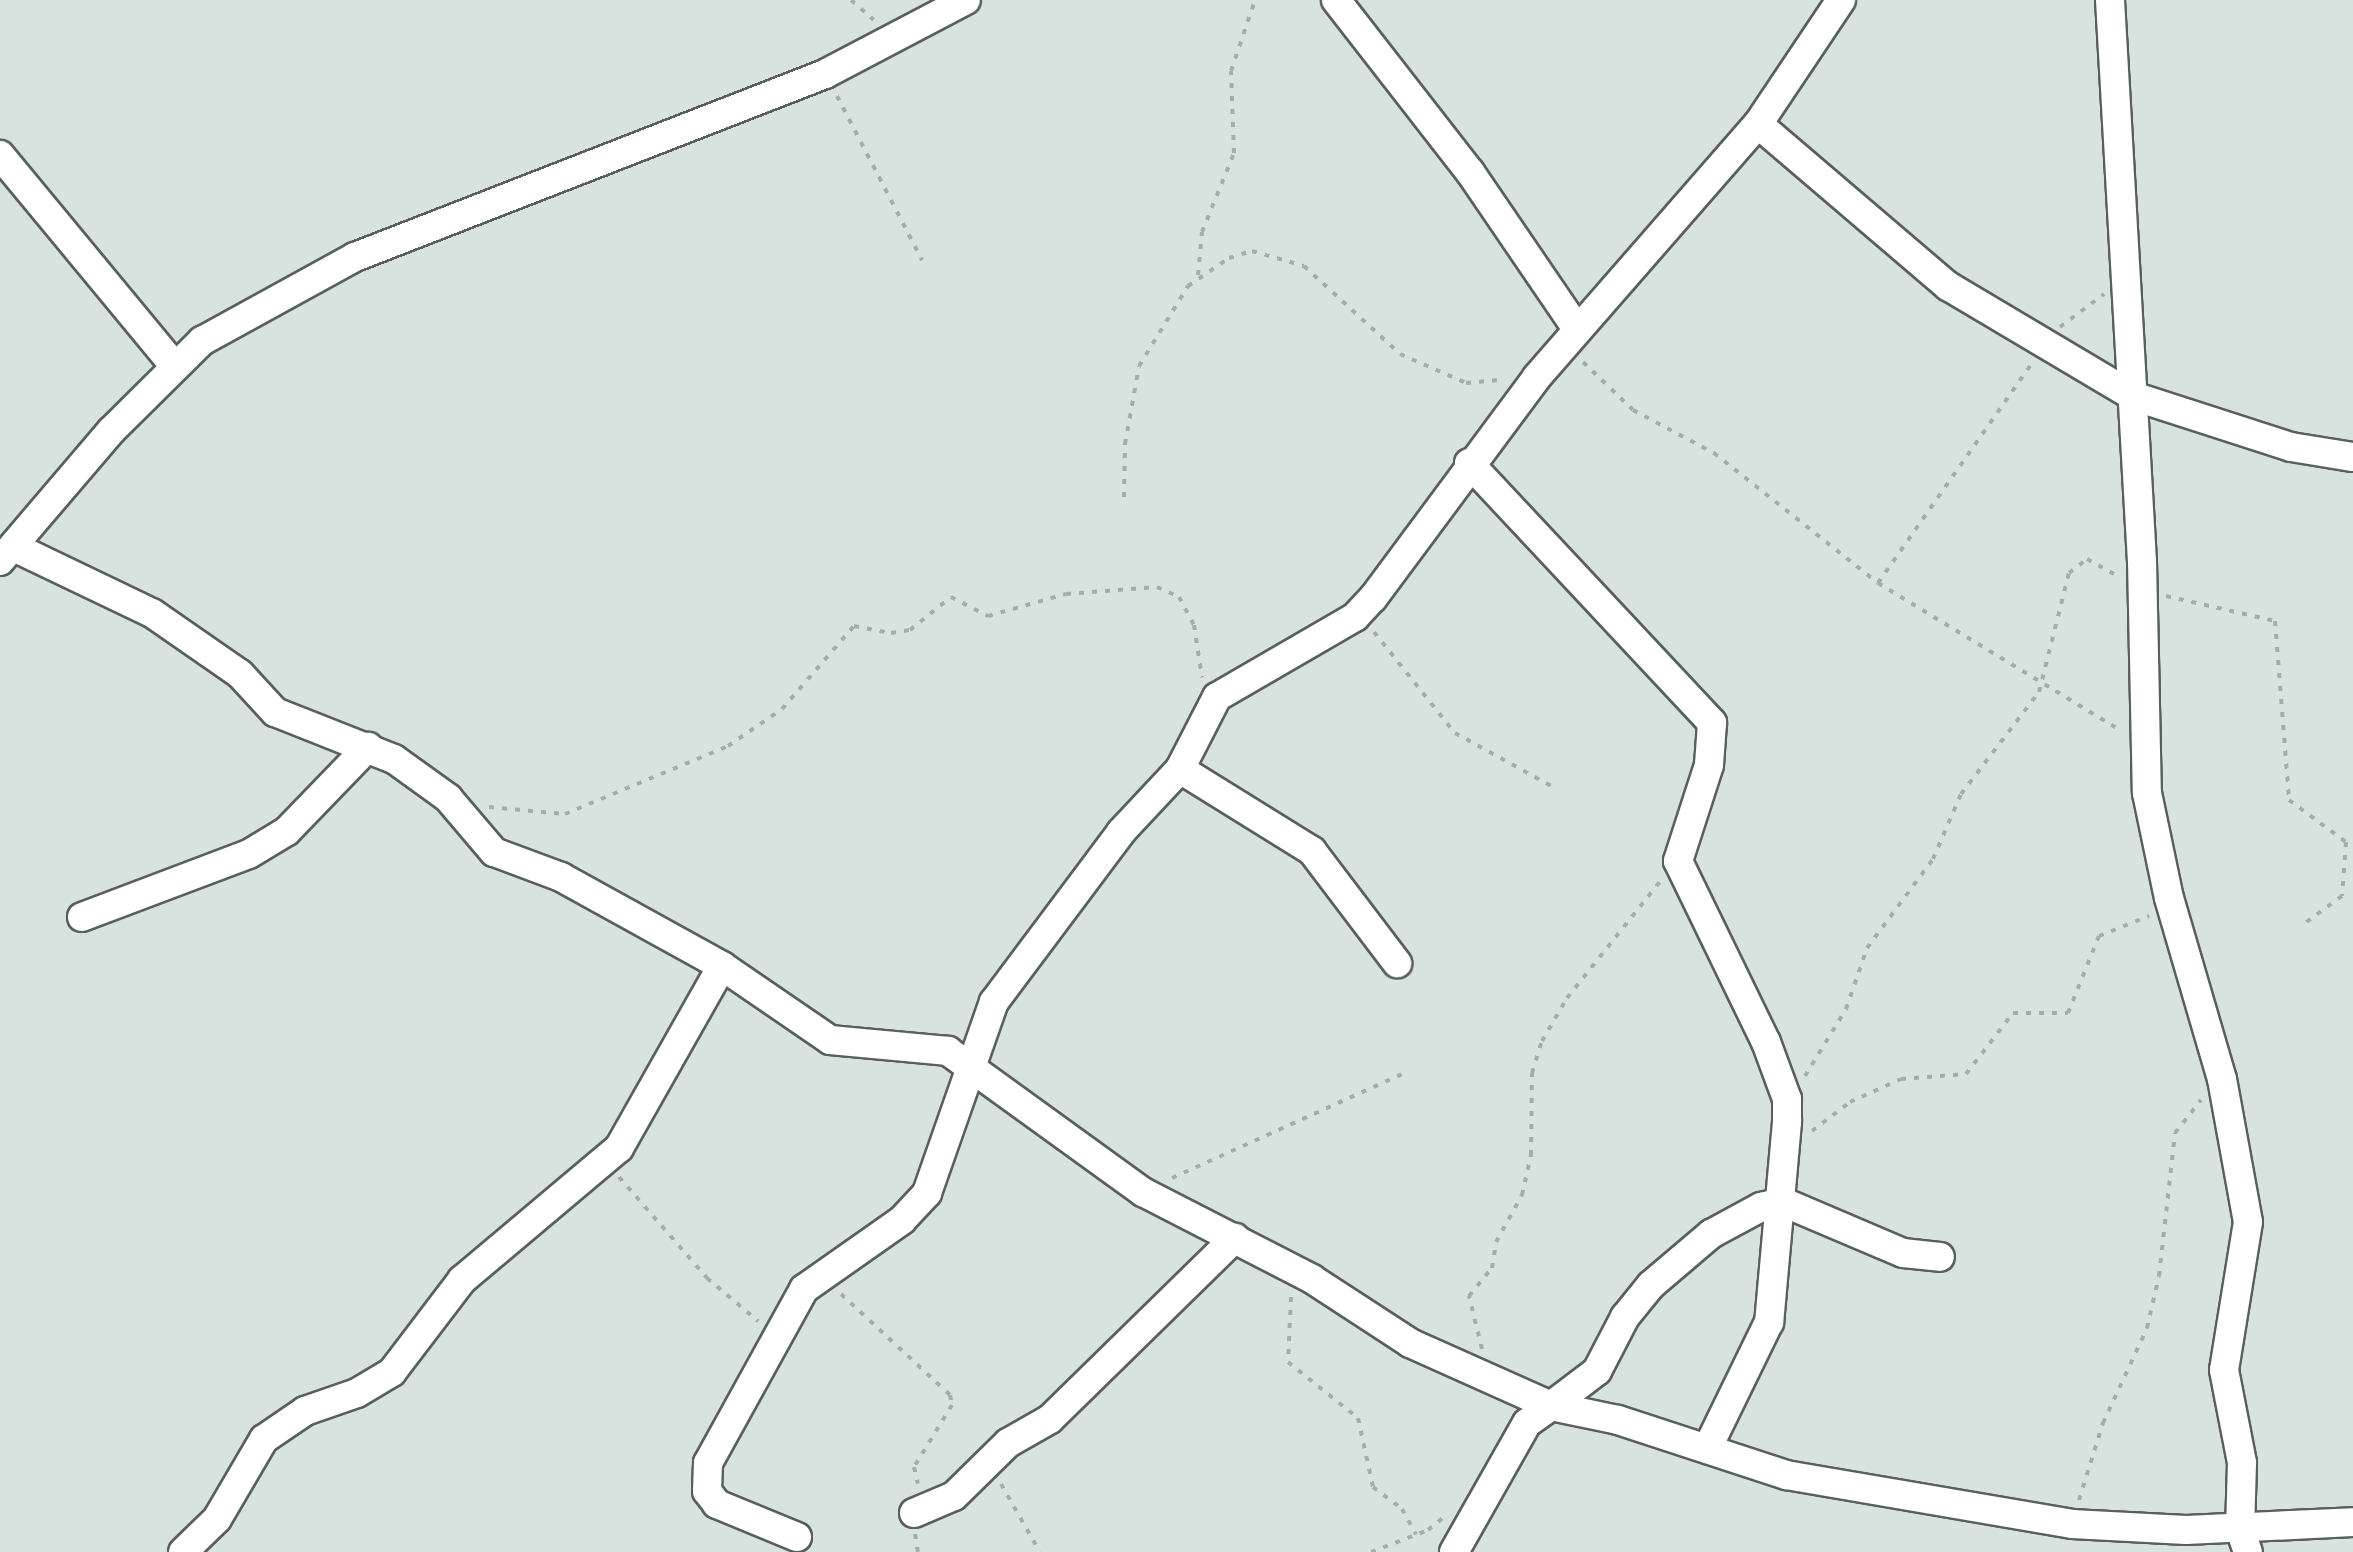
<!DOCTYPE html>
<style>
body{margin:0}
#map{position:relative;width:2353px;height:1552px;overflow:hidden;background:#d8e3e0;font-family:"Source Serif 4",serif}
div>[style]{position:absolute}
.path>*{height:4px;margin-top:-2px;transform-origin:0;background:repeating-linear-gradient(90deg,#a5adab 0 5px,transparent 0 13px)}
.roads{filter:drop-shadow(2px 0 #57605e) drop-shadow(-2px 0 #57605e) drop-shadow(0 2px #57605e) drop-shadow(0 -2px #57605e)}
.minor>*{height:28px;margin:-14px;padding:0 14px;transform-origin:14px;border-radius:14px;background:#fff}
span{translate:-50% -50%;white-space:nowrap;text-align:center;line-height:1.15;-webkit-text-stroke:10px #d8e3e0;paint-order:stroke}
</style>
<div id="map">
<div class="path">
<i style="left:851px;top:0;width:30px;rotate:41deg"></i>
<i style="left:837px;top:96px;width:185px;rotate:62.6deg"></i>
<i style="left:1198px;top:275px;width:43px;rotate:-84.7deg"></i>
<i style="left:1202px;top:232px;width:85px;rotate:-67.9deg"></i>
<i style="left:1234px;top:153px;width:82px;rotate:-92.1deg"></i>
<i style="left:1231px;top:71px;width:75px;rotate:-71.3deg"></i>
<i style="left:2060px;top:327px;width:55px;rotate:-36.9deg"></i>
<i style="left:1583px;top:362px;width:69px;rotate:43.8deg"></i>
<i style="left:1633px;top:410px;width:92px;rotate:28deg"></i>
<i style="left:1714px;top:453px;width:209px;rotate:38.4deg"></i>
<i style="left:1878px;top:583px;width:285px;rotate:31.3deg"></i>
<i style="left:1124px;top:497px;width:53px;rotate:-88.9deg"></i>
<i style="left:1125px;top:444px;width:79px;rotate:-79.8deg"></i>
<i style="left:1139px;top:366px;width:94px;rotate:-58.5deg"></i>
<i style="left:1188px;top:286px;width:50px;rotate:-34.3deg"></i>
<i style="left:1229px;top:258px;width:24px;rotate:-17deg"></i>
<i style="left:1252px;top:251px;width:54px;rotate:16.1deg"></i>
<i style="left:1304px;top:266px;width:130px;rotate:42.5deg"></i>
<i style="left:1400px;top:354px;width:72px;rotate:23.7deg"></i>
<i style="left:1466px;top:383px;width:36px;rotate:-5deg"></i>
<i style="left:1878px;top:583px;width:270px;rotate:-55deg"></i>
<i style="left:2166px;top:596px;width:112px;rotate:12.9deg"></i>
<i style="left:2275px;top:621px;width:180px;rotate:85.5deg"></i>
<i style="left:2289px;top:800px;width:71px;rotate:36.4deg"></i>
<i style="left:2346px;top:842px;width:54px;rotate:94.2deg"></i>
<i style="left:2342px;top:896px;width:46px;rotate:143.9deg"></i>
<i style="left:1374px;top:632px;width:129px;rotate:51.3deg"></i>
<i style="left:1455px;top:733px;width:114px;rotate:28.8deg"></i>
<i style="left:489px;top:807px;width:76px;rotate:5.3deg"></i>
<i style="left:565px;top:814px;width:177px;rotate:-22.6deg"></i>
<i style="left:728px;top:746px;width:65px;rotate:-34.4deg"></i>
<i style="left:782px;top:709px;width:110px;rotate:-49.1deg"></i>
<i style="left:854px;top:626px;width:38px;rotate:11deg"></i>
<i style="left:891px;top:633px;width:19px;rotate:-9deg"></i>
<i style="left:910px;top:630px;width:53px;rotate:-38.8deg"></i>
<i style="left:951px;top:597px;width:42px;rotate:27.2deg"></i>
<i style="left:988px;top:616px;width:81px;rotate:-15.8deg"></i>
<i style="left:1066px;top:594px;width:91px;rotate:-4.4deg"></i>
<i style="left:1157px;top:587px;width:24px;rotate:24deg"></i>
<i style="left:1179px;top:597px;width:32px;rotate:62deg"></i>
<i style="left:1194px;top:625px;width:53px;rotate:81.3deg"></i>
<i style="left:1805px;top:1076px;width:79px;rotate:-58.5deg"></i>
<i style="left:1846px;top:1009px;width:65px;rotate:-71deg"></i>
<i style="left:1867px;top:948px;width:111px;rotate:-53.4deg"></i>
<i style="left:1933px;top:859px;width:71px;rotate:-66.7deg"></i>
<i style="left:1961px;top:794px;width:128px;rotate:-52.6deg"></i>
<i style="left:2039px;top:692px;width:123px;rotate:-75.9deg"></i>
<i style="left:2069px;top:573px;width:23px;rotate:-38deg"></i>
<i style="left:2087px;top:559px;width:33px;rotate:29deg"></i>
<i style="left:1812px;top:1131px;width:48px;rotate:-37.3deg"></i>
<i style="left:1850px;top:1102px;width:56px;rotate:-24.3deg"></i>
<i style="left:1901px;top:1079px;width:65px;rotate:-4.4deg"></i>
<i style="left:1966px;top:1074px;width:77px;rotate:-52.4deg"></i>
<i style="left:2013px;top:1013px;width:55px"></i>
<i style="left:2068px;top:1013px;width:83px;rotate:-68.1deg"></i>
<i style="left:2099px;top:936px;width:54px;rotate:-21.8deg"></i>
<i style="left:619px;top:1177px;width:134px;rotate:48.9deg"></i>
<i style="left:707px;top:1278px;width:67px;rotate:40.1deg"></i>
<i style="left:1172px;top:1178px;width:256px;rotate:-24.3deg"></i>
<i style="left:841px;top:1294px;width:149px;rotate:42.8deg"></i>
<i style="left:950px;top:1395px;width:10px;rotate:79deg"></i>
<i style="left:952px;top:1405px;width:73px;rotate:121.5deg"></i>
<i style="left:914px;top:1467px;width:17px;rotate:77deg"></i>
<i style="left:1291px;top:1297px;width:65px;rotate:92.6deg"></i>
<i style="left:1288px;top:1362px;width:90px;rotate:38.7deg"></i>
<i style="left:1358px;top:1418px;width:71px;rotate:77.7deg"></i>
<i style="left:1373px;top:1487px;width:36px;rotate:37deg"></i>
<i style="left:1402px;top:1509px;width:29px;rotate:61deg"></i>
<i style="left:1482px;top:1349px;width:55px;rotate:-103.8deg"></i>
<i style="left:1469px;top:1296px;width:36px;rotate:-51deg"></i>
<i style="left:1492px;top:1268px;width:26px;rotate:-81deg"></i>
<i style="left:1496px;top:1242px;width:54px;rotate:-61deg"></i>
<i style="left:1522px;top:1195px;width:41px;rotate:-77.3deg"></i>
<i style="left:1531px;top:1155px;width:82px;rotate:-89.3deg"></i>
<i style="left:1532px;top:1073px;width:34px;rotate:-73deg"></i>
<i style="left:1542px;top:1041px;width:50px;rotate:-59.8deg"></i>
<i style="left:1567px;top:998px;width:152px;rotate:-51.4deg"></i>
<i style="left:1001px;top:1484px;width:78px;rotate:60.2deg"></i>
<i style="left:2079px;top:1500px;width:81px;rotate:-72.7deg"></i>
<i style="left:2103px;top:1423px;width:105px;rotate:-65.1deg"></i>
<i style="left:2147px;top:1328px;width:53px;rotate:-77deg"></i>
<i style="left:2159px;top:1276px;width:144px;rotate:-83.6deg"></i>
<i style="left:2175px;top:1133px;width:42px;rotate:-51.8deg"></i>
<i style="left:915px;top:1534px;width:18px;rotate:81deg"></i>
<i style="left:1371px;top:1552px;width:61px;rotate:-21.1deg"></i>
<i style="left:1428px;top:1530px;width:21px;rotate:-39deg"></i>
</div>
<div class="roads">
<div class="minor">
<i style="left:1336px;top:0;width:218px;rotate:52.1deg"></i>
<i style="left:1470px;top:172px;width:190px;rotate:55.7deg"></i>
<i style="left:2110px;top:0;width:562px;rotate:86.74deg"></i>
<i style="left:2142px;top:561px;width:232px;rotate:88.8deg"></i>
<i style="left:2147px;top:793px;width:107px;rotate:78.2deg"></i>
<i style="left:2169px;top:898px;width:189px;rotate:73.7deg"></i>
<i style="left:2222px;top:1079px;width:145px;rotate:79.7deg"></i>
<i style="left:2248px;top:1222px;width:150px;rotate:99.2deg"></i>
<i style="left:2224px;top:1370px;width:95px;rotate:79deg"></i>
<i style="left:2242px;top:1463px;width:66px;rotate:91.7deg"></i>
<i style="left:2240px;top:1529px;width:24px;rotate:71deg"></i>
<i style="left:1758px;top:124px;width:250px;rotate:40.5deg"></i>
<i style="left:1948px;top:286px;width:215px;rotate:30.7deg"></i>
<i style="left:2133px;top:396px;width:166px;rotate:17.9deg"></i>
<i style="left:2291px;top:447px;width:63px;rotate:9.2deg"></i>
<i style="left:0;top:155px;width:271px;rotate:50.4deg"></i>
<i style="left:1469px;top:463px;width:356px;rotate:46.9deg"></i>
<i style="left:1712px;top:723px;width:42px;rotate:94.1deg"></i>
<i style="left:1709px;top:765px;width:101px;rotate:107.9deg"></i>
<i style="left:1678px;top:861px;width:201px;rotate:64.1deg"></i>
<i style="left:1766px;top:1042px;width:61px;rotate:69.8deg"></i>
<i style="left:1787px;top:1099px;width:23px;rotate:90deg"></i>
<i style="left:1787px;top:1122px;width:201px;rotate:95.1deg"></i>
<i style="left:1769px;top:1322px;width:141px;rotate:116deg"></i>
<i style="left:14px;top:547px;width:153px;rotate:25.6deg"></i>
<i style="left:152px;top:613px;width:107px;rotate:34.7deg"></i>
<i style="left:240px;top:674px;width:52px;rotate:47.4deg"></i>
<i style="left:275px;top:712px;width:128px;rotate:21.6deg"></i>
<i style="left:394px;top:759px;width:67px;rotate:35.8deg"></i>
<i style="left:448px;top:798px;width:71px;rotate:49.6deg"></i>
<i style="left:494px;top:852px;width:72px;rotate:20.5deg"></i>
<i style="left:561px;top:877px;width:184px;rotate:28.9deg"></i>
<i style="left:722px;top:966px;width:131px;rotate:34.4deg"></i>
<i style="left:830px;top:1040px;width:119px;rotate:5.3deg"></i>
<i style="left:948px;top:1051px;width:241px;rotate:35.9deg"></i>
<i style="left:1143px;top:1192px;width:190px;rotate:27.2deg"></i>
<i style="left:1312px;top:1279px;width:117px;rotate:33.1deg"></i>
<i style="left:1410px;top:1343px;width:154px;rotate:24.1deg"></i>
<i style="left:1551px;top:1406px;width:58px;rotate:-37.3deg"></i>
<i style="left:1597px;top:1371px;width:61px;rotate:-62.6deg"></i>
<i style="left:1625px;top:1317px;width:41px;rotate:-50.9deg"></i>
<i style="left:1651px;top:1285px;width:79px;rotate:-40.4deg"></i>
<i style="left:1711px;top:1234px;width:57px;rotate:-28.4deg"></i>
<i style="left:1761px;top:1207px;width:23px;rotate:-13deg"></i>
<i style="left:1783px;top:1202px;width:130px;rotate:23deg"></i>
<i style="left:1903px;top:1253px;width:37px;rotate:6deg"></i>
<i style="left:0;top:561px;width:172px;rotate:-49.5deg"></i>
<i style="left:112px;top:430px;width:127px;rotate:-44.7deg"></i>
<i style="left:202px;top:341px;width:175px;rotate:-28.8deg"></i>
<i style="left:355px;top:257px;width:504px;rotate:-21.27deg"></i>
<i style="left:825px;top:74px;width:159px;rotate:-27.7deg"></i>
<i style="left:1180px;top:769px;width:155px;rotate:31.8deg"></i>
<i style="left:1312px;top:851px;width:141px;rotate:52.8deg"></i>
<i style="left:82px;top:917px;width:178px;rotate:-20.7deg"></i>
<i style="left:249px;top:854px;width:44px;rotate:-31.2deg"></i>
<i style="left:287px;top:831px;width:117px;rotate:-46deg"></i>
<i style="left:914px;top:1513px;width:43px;rotate:-23deg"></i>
<i style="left:954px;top:1496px;width:76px;rotate:-44.5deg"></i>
<i style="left:1008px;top:1443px;width:48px;rotate:-29.7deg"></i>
<i style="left:1050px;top:1419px;width:259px;rotate:-44.4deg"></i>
<i style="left:797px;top:1537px;width:87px;rotate:-157.6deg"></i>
<i style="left:717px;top:1504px;width:16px;rotate:-128deg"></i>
<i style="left:707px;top:1491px;width:28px;rotate:-88deg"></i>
<i style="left:708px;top:1463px;width:199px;rotate:-61.1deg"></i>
<i style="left:804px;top:1289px;width:120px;rotate:-35.1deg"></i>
<i style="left:902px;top:1220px;width:37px;rotate:-47deg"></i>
<i style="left:927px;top:1193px;width:202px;rotate:-70.7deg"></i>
<i style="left:994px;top:1002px;width:212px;rotate:-53.2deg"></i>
<i style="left:1121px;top:832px;width:86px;rotate:-46.9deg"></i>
<i style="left:1180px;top:769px;width:81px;rotate:-62.8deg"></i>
<i style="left:1217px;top:697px;width:160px;rotate:-30.1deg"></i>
<i style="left:1355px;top:617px;width:26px;rotate:-47deg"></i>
<i style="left:1373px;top:598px;width:275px;rotate:-53.4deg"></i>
<i style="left:1537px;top:377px;width:336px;rotate:-48.9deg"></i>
<i style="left:1758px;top:124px;width:149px;rotate:-56.2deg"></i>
<i style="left:183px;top:1552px;width:47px;rotate:-44.1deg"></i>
<i style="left:217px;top:1519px;width:93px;rotate:-59.6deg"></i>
<i style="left:264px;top:1439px;width:50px;rotate:-34.3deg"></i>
<i style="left:305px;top:1411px;width:55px;rotate:-19.1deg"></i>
<i style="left:357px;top:1393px;width:41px;rotate:-31deg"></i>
<i style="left:392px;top:1372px;width:116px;rotate:-52.7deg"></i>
<i style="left:462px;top:1280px;width:205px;rotate:-40.1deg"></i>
<i style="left:619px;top:1148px;width:209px;rotate:-60.5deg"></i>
<i style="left:1454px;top:1552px;width:148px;rotate:-60.5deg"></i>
<i style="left:1527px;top:1423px;width:29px;rotate:-35deg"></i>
<i style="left:1551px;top:1406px;width:68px;rotate:11.8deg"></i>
<i style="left:1618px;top:1420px;width:177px;rotate:18.1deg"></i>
<i style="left:1786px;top:1475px;width:290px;rotate:9.7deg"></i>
<i style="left:2072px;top:1524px;width:114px;rotate:3deg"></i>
<i style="left:2186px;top:1530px;width:167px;rotate:-2.7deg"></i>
</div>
</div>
</div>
